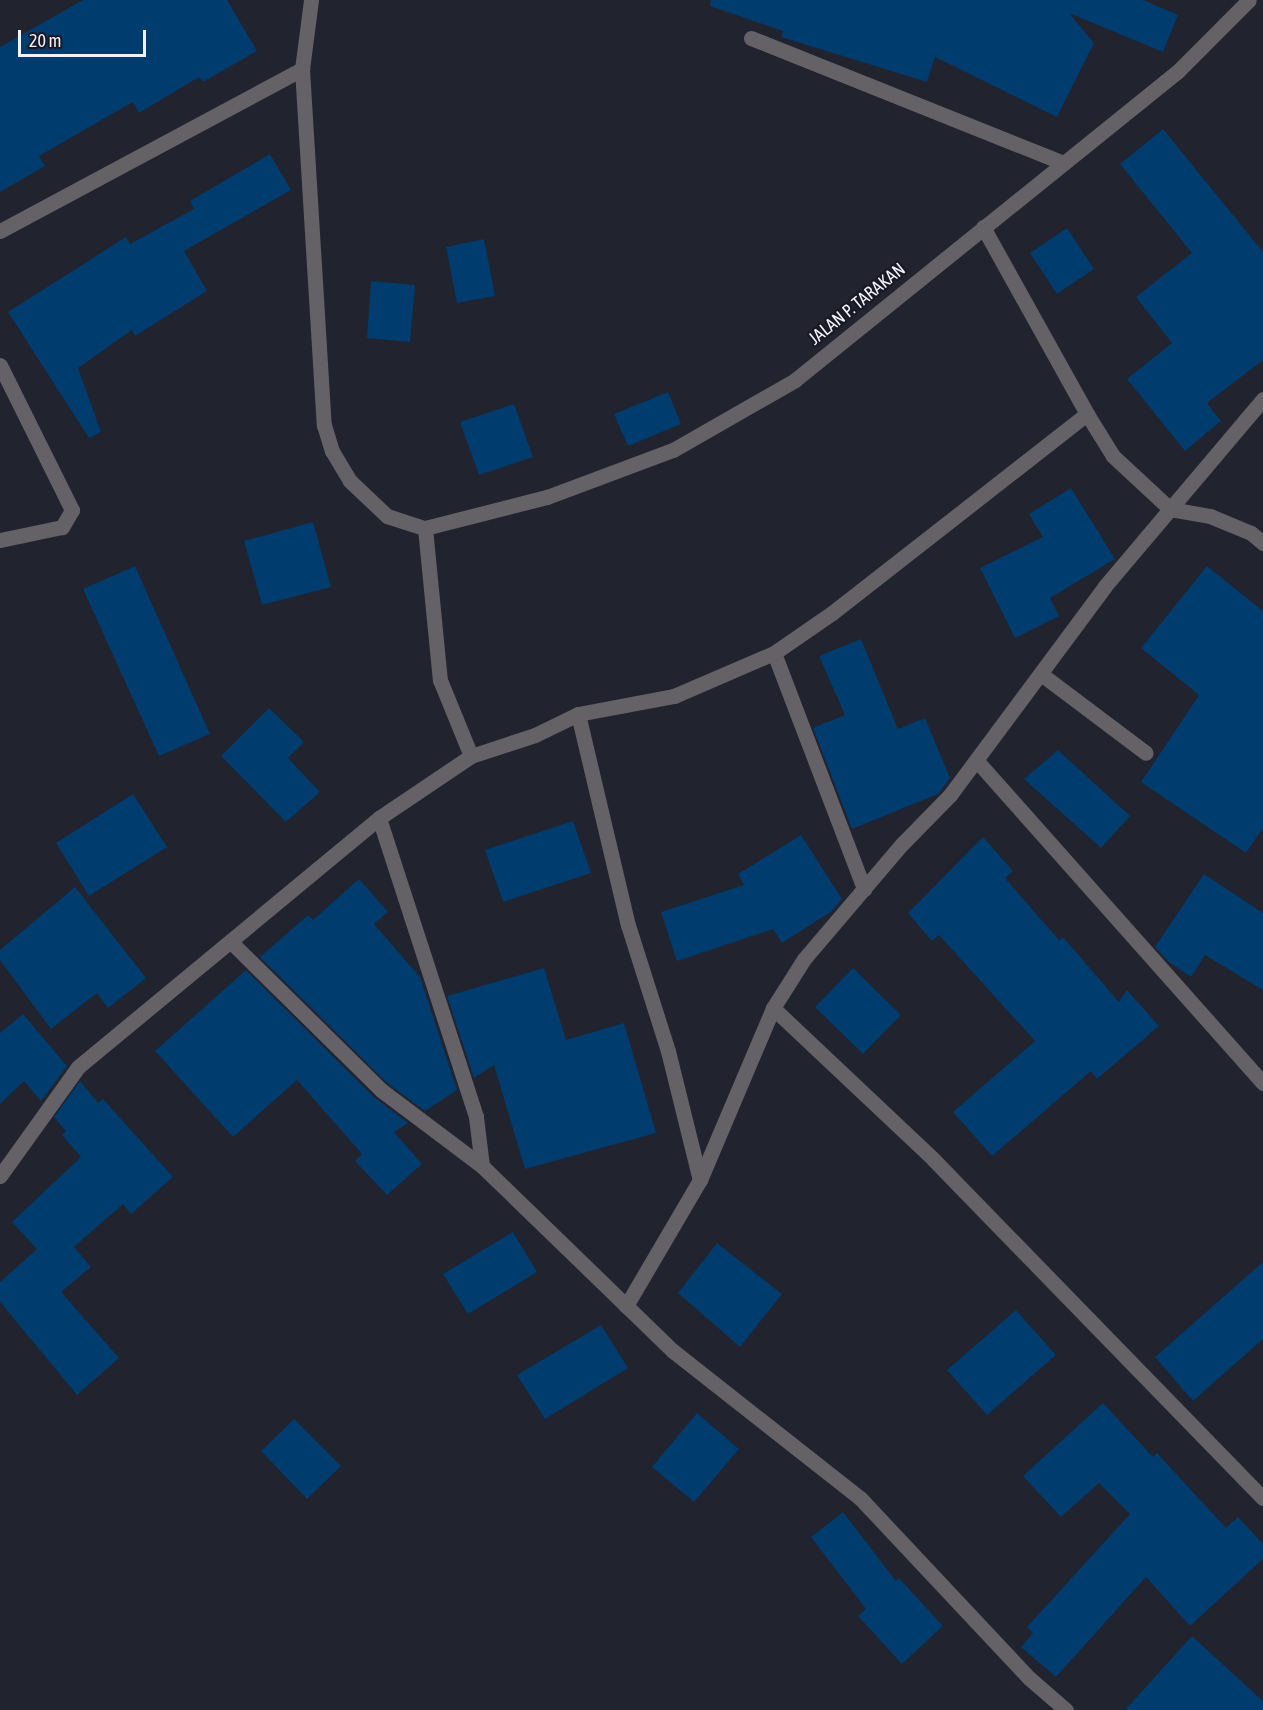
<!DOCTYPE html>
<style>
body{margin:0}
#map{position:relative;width:1263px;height:1710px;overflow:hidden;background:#21232e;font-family:"Asap Condensed",sans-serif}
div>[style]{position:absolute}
.building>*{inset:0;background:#003c6d}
.minor>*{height:15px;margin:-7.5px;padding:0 7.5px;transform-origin:7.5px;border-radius:7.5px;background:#646167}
span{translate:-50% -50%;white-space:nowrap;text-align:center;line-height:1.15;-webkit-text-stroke:4.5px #181925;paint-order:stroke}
.street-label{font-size:18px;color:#f1f2fa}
.scale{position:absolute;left:18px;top:30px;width:128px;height:27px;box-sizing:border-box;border:3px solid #f1f2fa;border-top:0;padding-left:8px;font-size:18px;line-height:21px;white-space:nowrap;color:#f1f2fa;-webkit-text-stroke:4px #181925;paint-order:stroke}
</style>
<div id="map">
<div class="building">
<i style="clip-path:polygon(83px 0,227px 0,257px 51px,203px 82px,199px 77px,139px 113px,133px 102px,39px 156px,45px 166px,0 192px,0 47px)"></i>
<i style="clip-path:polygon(711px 0,1143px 0,1178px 15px,1163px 52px,1069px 13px,1094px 43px,1057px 117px,935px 57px,927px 82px,781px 37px,783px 31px,710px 6px)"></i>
<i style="clip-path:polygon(1163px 129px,1263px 252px,1263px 360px,1207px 403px,1221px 421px,1185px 451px,1127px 379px,1172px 343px,1136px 297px,1192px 253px,1120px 164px)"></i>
<i style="clip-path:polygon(270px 154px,291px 190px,184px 251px,207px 291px,135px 336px,132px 330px,78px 368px,101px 432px,89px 438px,8px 312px,126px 237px,130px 244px,194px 209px,190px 201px)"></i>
<i style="clip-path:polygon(1067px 228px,1094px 269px,1057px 294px,1030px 253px)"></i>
<i style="clip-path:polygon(484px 239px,495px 296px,457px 303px,446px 247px)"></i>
<i style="clip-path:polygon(371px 281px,415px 285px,410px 342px,367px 338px)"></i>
<i style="clip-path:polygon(668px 392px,681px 424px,628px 446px,614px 414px)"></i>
<i style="clip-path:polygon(514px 404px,533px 457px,479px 475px,460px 422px)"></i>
<i style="clip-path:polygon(1071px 488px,1115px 559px,1050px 598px,1059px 616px,1015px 638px,980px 568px,1043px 537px,1029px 514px)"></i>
<i style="clip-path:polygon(313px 522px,331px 587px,262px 605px,244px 541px)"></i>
<i style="clip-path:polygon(135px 566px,210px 734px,159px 756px,83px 589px)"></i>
<i style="clip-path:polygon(1207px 566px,1263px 611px,1263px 828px,1246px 853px,1141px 782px,1199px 695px,1141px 648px)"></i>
<i style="clip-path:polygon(861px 639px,898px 729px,925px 718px,950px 778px,938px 794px,852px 829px,813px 728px,845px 715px,819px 656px)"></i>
<i style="clip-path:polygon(269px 708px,304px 742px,288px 758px,320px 792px,286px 822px,221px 756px)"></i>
<i style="clip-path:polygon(1058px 750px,1130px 816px,1101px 848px,1024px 779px)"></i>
<i style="clip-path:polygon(133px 794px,167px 847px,89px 896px,56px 843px)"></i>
<i style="clip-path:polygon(573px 821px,591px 873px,503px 902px,485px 850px)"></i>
<i style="clip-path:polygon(801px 835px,842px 899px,832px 911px,782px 943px,773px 929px,677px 961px,661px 912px,744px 885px,738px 874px)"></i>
<i style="clip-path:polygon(983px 837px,1013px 871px,1005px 878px,1059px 940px,1063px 937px,1119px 1002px,1127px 990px,1159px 1026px,1097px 1079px,1091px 1071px,992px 1156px,953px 1112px,1035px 1041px,939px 935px,932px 941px,908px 913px)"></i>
<i style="clip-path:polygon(1204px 874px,1263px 913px,1263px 990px,1205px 955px,1191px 977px,1169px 962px,1155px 947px)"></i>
<i style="clip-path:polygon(359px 879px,388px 912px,374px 924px,420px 977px,457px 1090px,425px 1111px,387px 1083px,260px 957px,308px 915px,313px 920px)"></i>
<i style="clip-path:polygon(75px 887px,146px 978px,108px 1008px,97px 993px,51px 1029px,0 960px,0 950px)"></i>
<i style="clip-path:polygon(544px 968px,566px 1040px,624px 1023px,656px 1133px,525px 1169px,494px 1065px,474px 1078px,447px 996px)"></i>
<i style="clip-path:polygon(853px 968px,901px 1015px,863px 1054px,815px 1007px)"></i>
<i style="clip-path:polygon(246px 970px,374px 1097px,408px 1123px,394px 1132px,422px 1164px,387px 1195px,355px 1161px,362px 1154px,297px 1080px,233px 1137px,155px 1051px)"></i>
<i style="clip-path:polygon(23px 1014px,67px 1066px,41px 1101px,24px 1081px,0 1104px,0 1033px)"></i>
<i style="clip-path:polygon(80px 1081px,98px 1103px,103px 1099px,173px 1177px,131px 1214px,123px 1204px,74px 1247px,91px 1267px,61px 1292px,119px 1358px,77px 1395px,0 1302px,0 1282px,37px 1249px,12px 1222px,81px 1157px,62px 1135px,66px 1131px,54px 1117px)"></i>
<i style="clip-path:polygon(513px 1232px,537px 1272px,468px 1314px,443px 1274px)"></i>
<i style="clip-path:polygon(717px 1243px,782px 1294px,740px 1347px,678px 1293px)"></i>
<i style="clip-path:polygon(1263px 1262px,1263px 1339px,1193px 1401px,1155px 1357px)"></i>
<i style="clip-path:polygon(1016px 1310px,1056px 1355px,987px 1415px,947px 1370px)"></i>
<i style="clip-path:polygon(601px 1325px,628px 1368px,545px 1419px,517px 1375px)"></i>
<i style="clip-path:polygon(1103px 1403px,1153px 1457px,1157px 1453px,1226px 1528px,1238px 1517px,1263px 1544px,1263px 1559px,1190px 1626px,1146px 1577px,1056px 1677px,1021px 1647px,1033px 1633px,1027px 1627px,1130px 1514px,1099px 1483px,1061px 1517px,1023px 1476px)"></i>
<i style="clip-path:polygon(697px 1413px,739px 1449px,694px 1502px,652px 1467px)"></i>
<i style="clip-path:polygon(294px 1419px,341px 1466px,307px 1499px,261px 1451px)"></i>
<i style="clip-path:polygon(843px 1512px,896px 1581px,899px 1578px,943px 1626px,902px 1664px,858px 1616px,866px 1609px,811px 1537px)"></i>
<i style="clip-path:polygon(1192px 1636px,1263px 1701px,1263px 1710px,1125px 1710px)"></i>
</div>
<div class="minor">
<i style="left:311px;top:0;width:70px;rotate:97.4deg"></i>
<i style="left:302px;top:69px;width:357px;rotate:86.5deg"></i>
<i style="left:324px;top:425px;width:27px;rotate:73deg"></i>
<i style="left:332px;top:451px;width:35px;rotate:59deg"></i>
<i style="left:350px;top:481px;width:51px;rotate:43.4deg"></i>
<i style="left:387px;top:516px;width:40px;rotate:18deg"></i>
<i style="left:751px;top:38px;width:336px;rotate:21.8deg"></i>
<i style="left:983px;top:227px;width:214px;rotate:60.9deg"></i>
<i style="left:0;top:231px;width:343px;rotate:-28.2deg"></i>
<i style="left:0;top:365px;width:162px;rotate:63.6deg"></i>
<i style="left:72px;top:510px;width:20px;rotate:120deg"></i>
<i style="left:62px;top:527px;width:63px;rotate:168.2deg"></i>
<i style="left:425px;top:528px;width:126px;rotate:-14.3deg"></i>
<i style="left:547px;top:497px;width:134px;rotate:-20.5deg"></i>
<i style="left:673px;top:450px;width:141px;rotate:-29.8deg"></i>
<i style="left:795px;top:380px;width:492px;rotate:-38.9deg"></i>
<i style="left:1178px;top:71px;width:100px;rotate:-45deg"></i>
<i style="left:425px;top:528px;width:153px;rotate:84.4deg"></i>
<i style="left:440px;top:680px;width:82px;rotate:67.8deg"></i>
<i style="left:774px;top:653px;width:253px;rotate:69.1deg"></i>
<i style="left:1041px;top:674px;width:131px;rotate:37deg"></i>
<i style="left:578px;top:714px;width:217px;rotate:76.7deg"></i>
<i style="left:628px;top:925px;width:132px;rotate:72.4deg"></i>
<i style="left:668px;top:1051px;width:133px;rotate:76.1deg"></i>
<i style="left:977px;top:761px;width:431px;rotate:48.4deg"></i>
<i style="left:379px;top:818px;width:314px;rotate:72deg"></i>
<i style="left:476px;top:1117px;width:49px;rotate:83deg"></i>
<i style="left:232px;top:943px;width:209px;rotate:44.6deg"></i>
<i style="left:381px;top:1090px;width:126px;rotate:37deg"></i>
<i style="left:482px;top:1166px;width:266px;rotate:44.1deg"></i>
<i style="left:673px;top:1351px;width:238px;rotate:38.2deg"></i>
<i style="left:860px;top:1498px;width:247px;rotate:46.8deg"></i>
<i style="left:1029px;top:1678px;width:49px;rotate:40.9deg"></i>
<i style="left:773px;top:1008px;width:220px;rotate:43.3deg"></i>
<i style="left:933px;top:1159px;width:473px;rotate:45.8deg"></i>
<i style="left:0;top:1176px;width:134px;rotate:-54.4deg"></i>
<i style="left:78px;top:1067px;width:391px;rotate:-39.6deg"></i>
<i style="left:379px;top:818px;width:111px;rotate:-34deg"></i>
<i style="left:471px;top:756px;width:67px;rotate:-18.2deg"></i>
<i style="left:535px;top:735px;width:48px;rotate:-26deg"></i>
<i style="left:578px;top:714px;width:98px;rotate:-10.6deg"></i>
<i style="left:674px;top:696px;width:109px;rotate:-23.3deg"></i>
<i style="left:774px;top:653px;width:70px;rotate:-34.6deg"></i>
<i style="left:832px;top:613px;width:323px;rotate:-38deg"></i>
<i style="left:1087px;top:414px;width:49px;rotate:58.2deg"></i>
<i style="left:1113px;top:456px;width:78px;rotate:42.9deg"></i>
<i style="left:1170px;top:509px;width:41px;rotate:9.9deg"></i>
<i style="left:1210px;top:516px;width:44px;rotate:22.5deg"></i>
<i style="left:1251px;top:533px;width:16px;rotate:40deg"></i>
<i style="left:626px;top:1306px;width:146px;rotate:-59.6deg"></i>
<i style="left:700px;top:1180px;width:187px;rotate:-67deg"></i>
<i style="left:773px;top:1008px;width:58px;rotate:-57.7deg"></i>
<i style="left:804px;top:959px;width:151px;rotate:-49.6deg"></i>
<i style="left:902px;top:844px;width:69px;rotate:-45.6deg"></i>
<i style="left:950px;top:795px;width:260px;rotate:-53.4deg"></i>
<i style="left:1105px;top:586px;width:245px;rotate:-49.8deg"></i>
</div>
<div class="street-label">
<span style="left:857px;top:304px;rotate:-39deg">JALAN P. TARAKAN</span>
</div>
<div class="scale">20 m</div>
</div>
